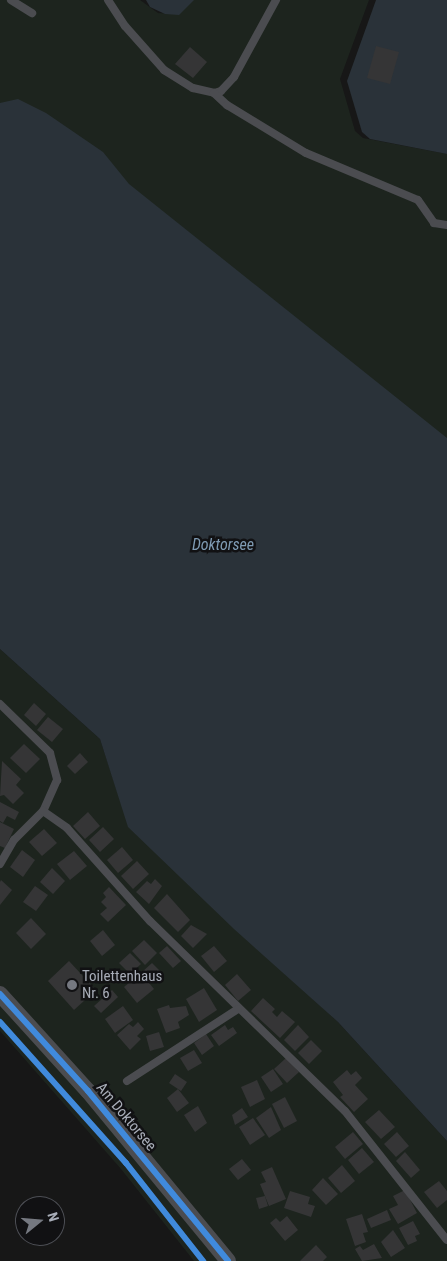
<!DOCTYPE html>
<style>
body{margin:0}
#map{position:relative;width:447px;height:1261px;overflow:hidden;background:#171717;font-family:"Roboto Condensed",sans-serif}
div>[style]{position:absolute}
.green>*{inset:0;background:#1d241e}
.water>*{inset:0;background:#2a3239}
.building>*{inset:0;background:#353536}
.lane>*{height:8px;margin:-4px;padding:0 4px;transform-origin:4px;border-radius:4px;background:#4b4c50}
.street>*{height:16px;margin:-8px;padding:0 8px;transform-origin:8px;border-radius:8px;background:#4b4c50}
.cycleway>*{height:6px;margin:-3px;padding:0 3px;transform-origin:3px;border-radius:3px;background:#408adc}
.dots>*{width:14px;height:14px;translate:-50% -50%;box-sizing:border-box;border:2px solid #111113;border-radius:50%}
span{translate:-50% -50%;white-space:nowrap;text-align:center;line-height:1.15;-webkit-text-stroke:5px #111113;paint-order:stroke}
.poi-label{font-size:15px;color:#a8adb8}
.left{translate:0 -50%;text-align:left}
.street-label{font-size:15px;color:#a8adb8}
.water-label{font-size:16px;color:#7f9bb3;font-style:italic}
.north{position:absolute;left:15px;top:1196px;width:50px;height:50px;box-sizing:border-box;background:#111113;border:1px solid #4d4f55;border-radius:50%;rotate:73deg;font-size:14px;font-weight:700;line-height:20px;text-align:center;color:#a8adb8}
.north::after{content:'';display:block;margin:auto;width:18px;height:22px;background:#757880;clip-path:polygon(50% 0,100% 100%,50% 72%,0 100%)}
</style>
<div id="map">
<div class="green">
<i style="clip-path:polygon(0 0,140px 0,158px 13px,172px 14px,185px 0,369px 0,340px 79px,355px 131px,363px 138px,447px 154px,447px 443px,0 104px)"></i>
<i style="clip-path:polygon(0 649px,100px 739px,129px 827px,338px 1022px,447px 1141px,447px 1261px,194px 1261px,121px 1169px,0 1031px)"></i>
</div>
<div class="water">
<i style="clip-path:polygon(146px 0,194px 0,179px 15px,165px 14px,150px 7px)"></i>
<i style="clip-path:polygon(376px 0,447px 0,447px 154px,370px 139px,362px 132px,347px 81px)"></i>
<i style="clip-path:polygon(18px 99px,46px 113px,103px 152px,129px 184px,447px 438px,447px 1141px,338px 1022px,234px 929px,128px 827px,100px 739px,0 649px,0 103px)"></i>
</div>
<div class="building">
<i style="clip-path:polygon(376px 46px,399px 52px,390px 84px,367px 78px)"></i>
<i style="clip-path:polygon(190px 47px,207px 62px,193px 78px,175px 64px)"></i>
<i style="clip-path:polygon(34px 703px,46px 714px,36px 726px,24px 715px)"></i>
<i style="clip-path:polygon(48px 717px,63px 729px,52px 742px,37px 730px)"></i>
<i style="clip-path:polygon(24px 744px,40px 759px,26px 773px,10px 758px)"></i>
<i style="clip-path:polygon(80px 753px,88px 762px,75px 774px,67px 766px)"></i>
<i style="clip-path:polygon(2px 761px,21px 779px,16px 785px,24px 793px,13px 804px,4px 795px,0 796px)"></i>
<i style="clip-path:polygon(0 802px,19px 812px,15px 820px,7px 816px,3px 823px,0 821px)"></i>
<i style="clip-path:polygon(88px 812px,100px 826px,85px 839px,73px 826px)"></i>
<i style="clip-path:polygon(0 822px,14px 829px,5px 848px,0 846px)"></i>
<i style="clip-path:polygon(103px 827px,114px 839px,100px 852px,89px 840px)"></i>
<i style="clip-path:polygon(44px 829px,57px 843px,42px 856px,29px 842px)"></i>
<i style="clip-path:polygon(122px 847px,133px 860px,118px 873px,107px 860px)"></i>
<i style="clip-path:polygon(22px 850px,35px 860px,23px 877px,10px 867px)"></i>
<i style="clip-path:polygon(74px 851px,87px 866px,70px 880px,57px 864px)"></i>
<i style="clip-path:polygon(137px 861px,149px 874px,133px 889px,121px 876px)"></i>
<i style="clip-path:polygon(52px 868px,65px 881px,53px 894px,40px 882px)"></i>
<i style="clip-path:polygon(155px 879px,162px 886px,149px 904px,136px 892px,147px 881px,151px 884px)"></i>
<i style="clip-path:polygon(1px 880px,12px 890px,0 905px,0 882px)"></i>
<i style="clip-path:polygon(35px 886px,48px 895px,36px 911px,23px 902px)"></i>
<i style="clip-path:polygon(109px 887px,126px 905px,108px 922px,100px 914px,107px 908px,101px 902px,106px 897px,103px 893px)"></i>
<i style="clip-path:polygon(167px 894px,190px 920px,178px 932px,154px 908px)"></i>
<i style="clip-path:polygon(31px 918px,46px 934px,31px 949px,16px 933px)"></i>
<i style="clip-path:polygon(191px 925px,207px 934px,193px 948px,181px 936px)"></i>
<i style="clip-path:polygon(103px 930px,115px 945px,102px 956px,90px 941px)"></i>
<i style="clip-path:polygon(144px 940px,157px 953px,145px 965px,132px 951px)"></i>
<i style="clip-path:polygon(167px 946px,181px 961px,173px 968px,159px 953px)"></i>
<i style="clip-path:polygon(214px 946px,227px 961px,214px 972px,201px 956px)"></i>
<i style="clip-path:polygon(130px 953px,141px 964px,130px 974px,119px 963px)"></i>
<i style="clip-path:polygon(69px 961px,96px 990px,74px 1010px,48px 981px)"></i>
<i style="clip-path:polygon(152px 963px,161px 972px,152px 981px,142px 972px)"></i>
<i style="clip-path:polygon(141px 973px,154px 989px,137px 1003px,124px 987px)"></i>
<i style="clip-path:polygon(237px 974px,251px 990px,238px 1001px,225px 985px)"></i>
<i style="clip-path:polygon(204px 988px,217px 1010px,199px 1022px,186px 999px)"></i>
<i style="clip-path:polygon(112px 990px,118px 997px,101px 1013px,94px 1006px)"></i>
<i style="clip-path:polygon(263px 998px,275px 1009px,272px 1012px,277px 1017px,282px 1011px,295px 1022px,280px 1038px,251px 1011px)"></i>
<i style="clip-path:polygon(169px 1005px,170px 1008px,186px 1006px,189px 1015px,178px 1022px,180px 1028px,166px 1033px,157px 1009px)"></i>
<i style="clip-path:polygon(123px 1006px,133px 1020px,115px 1033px,105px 1019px)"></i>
<i style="clip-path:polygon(138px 1022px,144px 1029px,137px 1036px,141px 1039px,130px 1050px,117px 1035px,129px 1024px,133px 1027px)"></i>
<i style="clip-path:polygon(225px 1025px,228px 1030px,233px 1027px,237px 1033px,219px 1046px,211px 1035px)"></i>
<i style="clip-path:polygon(298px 1025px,309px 1037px,295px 1051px,284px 1040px)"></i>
<i style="clip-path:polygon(159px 1032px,164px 1047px,150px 1051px,146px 1036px)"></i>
<i style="clip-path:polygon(206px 1034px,214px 1046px,202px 1055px,194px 1043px)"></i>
<i style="clip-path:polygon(311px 1040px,322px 1051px,309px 1064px,298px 1053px)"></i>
<i style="clip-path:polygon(194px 1050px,202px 1063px,188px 1071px,180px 1058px)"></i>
<i style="clip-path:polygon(286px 1058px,299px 1072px,287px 1083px,274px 1069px)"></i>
<i style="clip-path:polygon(273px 1069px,283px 1084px,271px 1092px,261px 1077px)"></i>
<i style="clip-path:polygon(347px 1070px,351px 1075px,356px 1071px,362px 1078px,355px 1085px,368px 1099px,354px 1112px,340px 1097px,343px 1095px,333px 1082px)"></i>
<i style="clip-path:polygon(175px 1074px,187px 1082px,181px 1091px,169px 1083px)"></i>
<i style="clip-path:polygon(257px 1080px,265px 1099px,250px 1107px,241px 1087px)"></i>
<i style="clip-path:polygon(178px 1089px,189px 1103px,177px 1112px,167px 1098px)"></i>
<i style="clip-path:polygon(285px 1097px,297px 1121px,284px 1128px,272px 1104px)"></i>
<i style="clip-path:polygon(198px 1106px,207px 1123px,195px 1132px,184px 1115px)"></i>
<i style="clip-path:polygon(271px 1107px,281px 1130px,269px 1138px,256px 1118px)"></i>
<i style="clip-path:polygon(242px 1108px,248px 1117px,235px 1125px,232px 1115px)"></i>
<i style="clip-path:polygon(379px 1110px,395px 1127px,381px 1139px,365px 1122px)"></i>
<i style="clip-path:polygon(253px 1118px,265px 1135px,250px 1145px,239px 1127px)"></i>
<i style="clip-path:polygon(353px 1132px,363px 1144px,345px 1159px,335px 1147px)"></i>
<i style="clip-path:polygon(397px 1132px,409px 1146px,396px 1157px,384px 1144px)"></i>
<i style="clip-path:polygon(362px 1148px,374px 1162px,359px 1174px,348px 1160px)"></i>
<i style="clip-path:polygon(405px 1152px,420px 1170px,411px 1178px,396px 1161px)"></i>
<i style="clip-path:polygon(242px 1159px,251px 1170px,238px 1180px,229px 1169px)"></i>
<i style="clip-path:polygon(342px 1165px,355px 1181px,341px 1193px,328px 1178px)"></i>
<i style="clip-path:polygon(272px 1167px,286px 1199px,269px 1206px,260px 1184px,266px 1182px,261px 1172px)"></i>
<i style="clip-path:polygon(323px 1178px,338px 1194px,326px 1205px,312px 1190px)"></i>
<i style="clip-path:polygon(439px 1181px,447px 1191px,447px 1200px,437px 1208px,424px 1192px)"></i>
<i style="clip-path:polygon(405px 1190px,417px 1213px,398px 1224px,389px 1209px,398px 1205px,393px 1196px)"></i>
<i style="clip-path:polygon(290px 1191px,310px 1197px,308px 1204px,315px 1206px,311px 1217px,284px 1208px)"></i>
<i style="clip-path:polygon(265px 1196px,268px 1206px,259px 1209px,256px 1198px)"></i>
<i style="clip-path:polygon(387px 1210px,391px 1220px,371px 1228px,367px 1219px)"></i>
<i style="clip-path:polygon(362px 1214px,368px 1232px,363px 1233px,366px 1242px,355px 1246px,346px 1219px)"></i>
<i style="clip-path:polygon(287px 1216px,298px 1230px,285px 1241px,270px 1223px,276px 1218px,280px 1222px)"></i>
<i style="clip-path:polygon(413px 1221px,420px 1234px,415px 1236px,417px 1241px,408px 1245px,399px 1228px)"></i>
<i style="clip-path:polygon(393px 1230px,405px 1248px,391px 1257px,381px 1242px)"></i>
<i style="clip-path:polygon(374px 1244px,382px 1258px,362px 1261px,355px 1249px,360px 1246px,363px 1250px)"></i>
<i style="clip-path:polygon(316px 1245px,327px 1257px,323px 1261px,300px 1261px)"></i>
</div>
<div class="lane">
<i style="left:11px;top:0;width:25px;rotate:32deg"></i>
<i style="left:108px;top:0;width:31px;rotate:57deg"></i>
<i style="left:125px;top:26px;width:59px;rotate:48.4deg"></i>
<i style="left:164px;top:70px;width:34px;rotate:32deg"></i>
<i style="left:193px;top:88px;width:22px;rotate:13deg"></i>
<i style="left:214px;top:93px;width:7px;rotate:-16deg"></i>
<i style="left:221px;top:91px;width:19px;rotate:-47deg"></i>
<i style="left:234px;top:77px;width:88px;rotate:-61.4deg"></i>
<i style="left:214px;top:93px;width:18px;rotate:43deg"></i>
<i style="left:227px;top:105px;width:92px;rotate:31.3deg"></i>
<i style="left:306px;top:153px;width:121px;rotate:22.8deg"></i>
<i style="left:418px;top:200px;width:28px;rotate:55deg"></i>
<i style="left:434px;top:223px;width:13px;rotate:9deg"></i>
<i style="left:0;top:704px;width:70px;rotate:44.4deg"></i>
<i style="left:50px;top:753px;width:28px;rotate:75deg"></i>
<i style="left:57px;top:780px;width:34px;rotate:114deg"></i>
<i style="left:0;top:864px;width:28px;rotate:-60deg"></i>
<i style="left:14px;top:840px;width:41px;rotate:-45deg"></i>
<i style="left:43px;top:811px;width:29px;rotate:35deg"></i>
<i style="left:67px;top:828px;width:125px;rotate:48.3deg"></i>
<i style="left:150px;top:921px;width:272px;rotate:44.3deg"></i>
<i style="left:345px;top:1111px;width:164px;rotate:51.7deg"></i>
<i style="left:127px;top:1081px;width:132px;rotate:-33deg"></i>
</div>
<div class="street">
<i style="left:0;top:994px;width:131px;rotate:47.8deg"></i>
<i style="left:88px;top:1091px;width:220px;rotate:50.5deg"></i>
</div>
<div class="cycleway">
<i style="left:0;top:994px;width:131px;rotate:47.8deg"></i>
<i style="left:88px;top:1091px;width:220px;rotate:50.5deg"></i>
<i style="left:0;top:1022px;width:189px;rotate:48.2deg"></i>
<i style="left:126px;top:1163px;width:125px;rotate:51.8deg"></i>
</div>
<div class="dots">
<i style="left:72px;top:985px;background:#757880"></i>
</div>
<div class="poi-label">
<span class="left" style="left:82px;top:985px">Toilettenhaus<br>Nr. 6</span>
</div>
<div class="street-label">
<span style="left:126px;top:1117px;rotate:50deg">Am Doktorsee</span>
</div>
<div class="water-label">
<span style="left:223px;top:545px">Doktorsee</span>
</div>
<div class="north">N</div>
</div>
